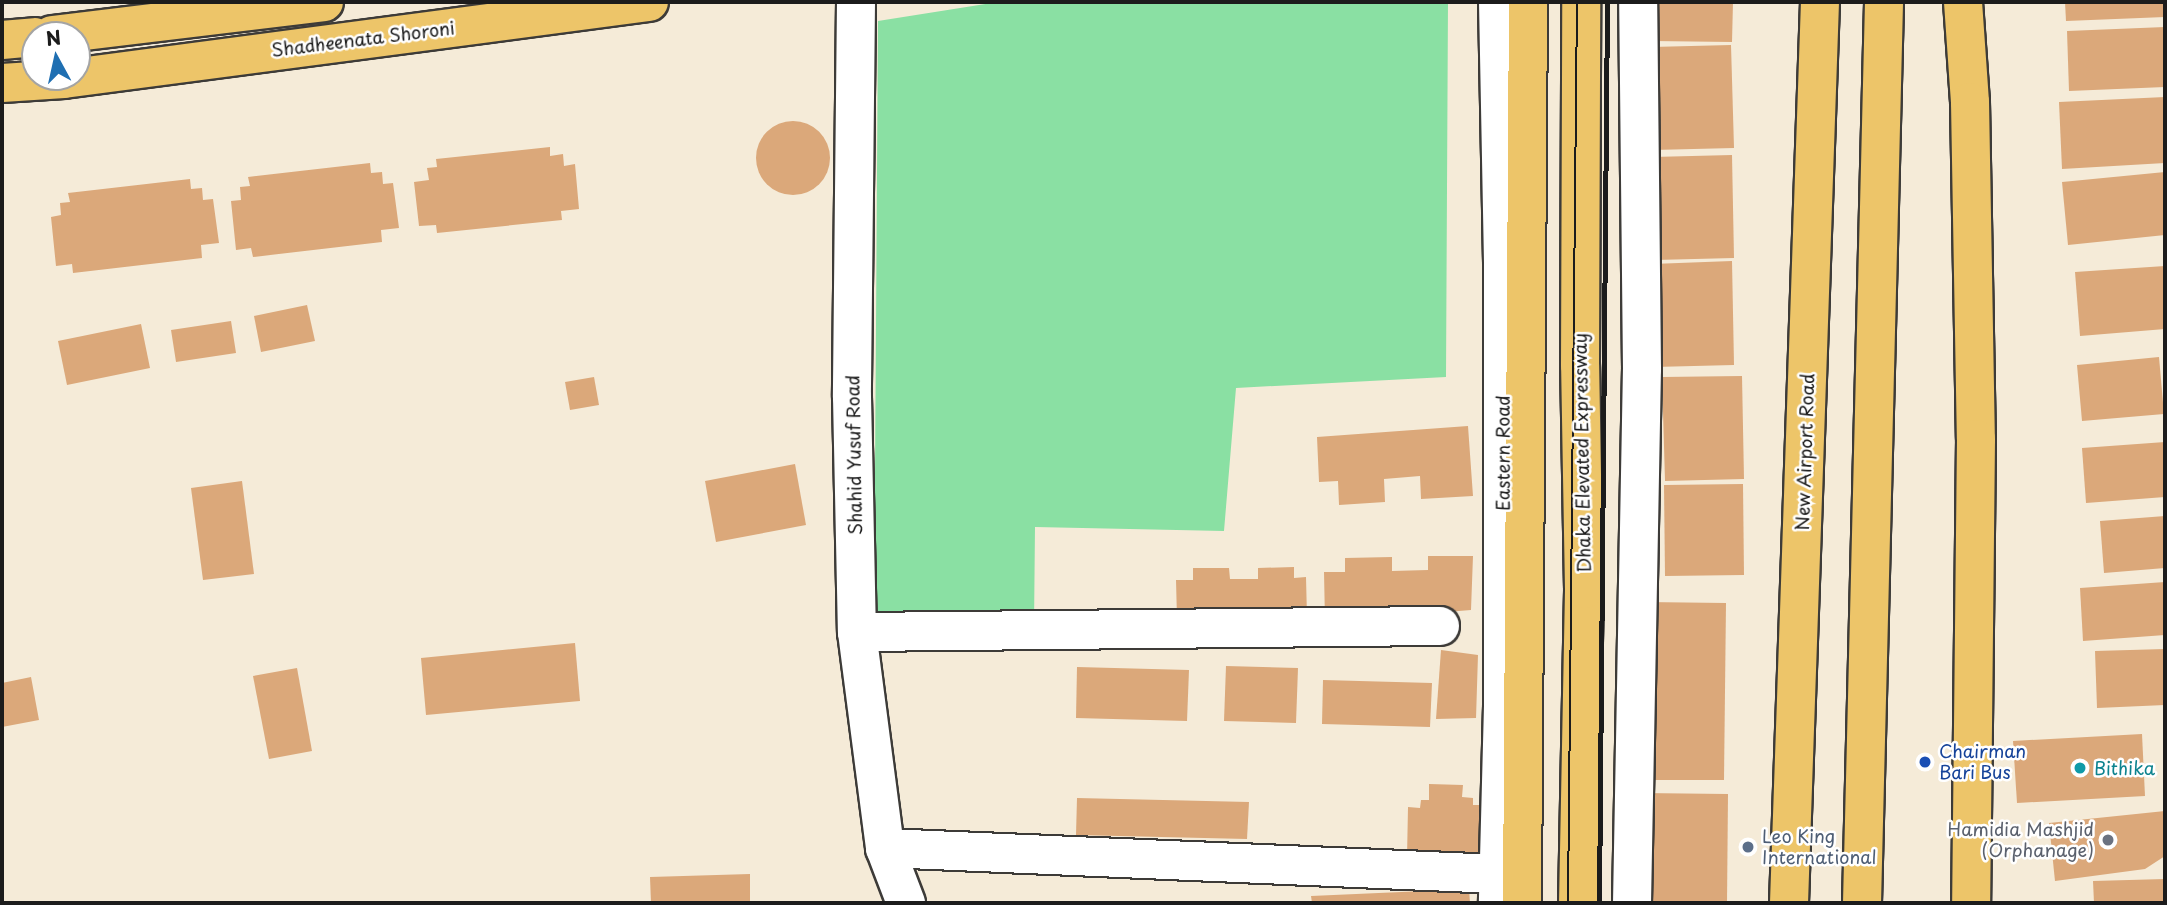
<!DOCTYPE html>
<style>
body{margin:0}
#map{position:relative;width:2167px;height:905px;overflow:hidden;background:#f5ebd8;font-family:"Playpen Sans",sans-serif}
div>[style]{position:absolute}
.green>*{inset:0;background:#8ae0a3}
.building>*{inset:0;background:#dba87a}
.round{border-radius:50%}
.roads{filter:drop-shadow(2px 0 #3d3b38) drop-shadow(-2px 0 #3d3b38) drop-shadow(0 2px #3d3b38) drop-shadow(0 -2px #3d3b38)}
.minor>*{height:38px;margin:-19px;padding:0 19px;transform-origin:19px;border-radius:19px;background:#fff}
.major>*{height:38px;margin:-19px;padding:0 19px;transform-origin:19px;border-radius:19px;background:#edc569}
.highway>*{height:38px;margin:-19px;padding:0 19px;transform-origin:19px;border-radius:19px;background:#edc569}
.tram>*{height:2px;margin:-1px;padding:0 1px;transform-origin:1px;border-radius:1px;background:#1c1c1c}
.rail>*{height:5px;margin:-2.5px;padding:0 2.5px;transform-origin:2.5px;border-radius:2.5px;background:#1c1c1c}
.dots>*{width:19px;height:19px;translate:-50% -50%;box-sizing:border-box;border:4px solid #fff;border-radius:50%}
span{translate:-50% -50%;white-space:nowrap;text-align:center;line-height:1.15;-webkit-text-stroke:5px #fff;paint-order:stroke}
.street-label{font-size:18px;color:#1c1c1c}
.transit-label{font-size:18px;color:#164399}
.left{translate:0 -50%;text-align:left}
.culture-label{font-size:18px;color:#0d838f}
.worship-label{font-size:18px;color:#5b616d}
.right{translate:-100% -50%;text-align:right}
.service-label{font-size:18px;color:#4e5e75}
.frame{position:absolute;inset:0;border:4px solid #1c1c1c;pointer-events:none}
.north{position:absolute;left:21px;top:21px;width:70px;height:70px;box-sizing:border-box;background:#fff;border:2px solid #a4a4a4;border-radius:50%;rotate:352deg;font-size:19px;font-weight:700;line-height:28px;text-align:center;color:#1c1c1c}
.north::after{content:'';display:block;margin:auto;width:24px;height:32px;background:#1f6fb2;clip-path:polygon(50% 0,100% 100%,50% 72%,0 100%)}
</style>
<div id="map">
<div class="green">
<i style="clip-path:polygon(998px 2px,1448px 2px,1446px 377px,1236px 388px,1224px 531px,1035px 527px,1034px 626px,874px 628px,878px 21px)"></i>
</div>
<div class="building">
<i style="clip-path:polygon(1652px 2px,1733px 2px,1732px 42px,1652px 41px)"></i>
<i style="clip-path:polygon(2065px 2px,2165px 2px,2165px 17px,2066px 21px)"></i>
<i style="clip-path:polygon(2165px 27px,2165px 87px,2069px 91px,2067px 31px)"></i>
<i style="clip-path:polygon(1731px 45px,1734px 148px,1653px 150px,1651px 47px)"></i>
<i style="clip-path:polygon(2165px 97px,2165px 163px,2062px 169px,2059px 102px)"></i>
<i class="round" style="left:756px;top:121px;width:74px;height:74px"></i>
<i style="clip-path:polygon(550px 147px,550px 156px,563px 154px,564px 166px,575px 164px,579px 209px,561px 211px,562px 220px,437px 233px,436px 225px,419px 226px,414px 182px,429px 180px,427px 168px,437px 167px,436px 159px)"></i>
<i style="clip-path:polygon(1732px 155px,1734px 258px,1655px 260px,1652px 157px)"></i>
<i style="clip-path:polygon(370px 163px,371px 173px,382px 172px,383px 184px,393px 183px,399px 228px,381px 230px,382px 242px,253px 257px,251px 248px,236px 250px,231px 201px,241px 200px,240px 187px,250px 186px,248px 177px)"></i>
<i style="clip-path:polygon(2165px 172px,2165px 235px,2068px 245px,2062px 182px)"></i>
<i style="clip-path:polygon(190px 179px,191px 189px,202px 188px,203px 200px,213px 199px,219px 243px,201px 245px,202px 258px,73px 273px,72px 264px,56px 266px,51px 217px,61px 215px,60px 203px,70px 202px,68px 193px)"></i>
<i style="clip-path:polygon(1732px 261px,1734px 365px,1654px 367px,1652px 264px)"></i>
<i style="clip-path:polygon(2165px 266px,2165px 329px,2080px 336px,2075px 272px)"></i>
<i style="clip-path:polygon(307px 305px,315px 341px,261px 352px,254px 316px)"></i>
<i style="clip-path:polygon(231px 321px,236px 353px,176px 362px,171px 330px)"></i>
<i style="clip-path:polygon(141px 324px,150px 368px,67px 385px,58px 341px)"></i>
<i style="clip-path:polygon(2159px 357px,2164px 414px,2082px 421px,2077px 365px)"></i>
<i style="clip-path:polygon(1742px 376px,1744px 479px,1665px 481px,1662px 377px)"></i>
<i style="clip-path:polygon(594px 377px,599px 405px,570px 410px,565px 382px)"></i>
<i style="clip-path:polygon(1468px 426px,1473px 496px,1421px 499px,1420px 476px,1384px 479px,1385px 502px,1339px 505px,1338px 481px,1319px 482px,1317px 437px)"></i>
<i style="clip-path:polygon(2165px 442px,2165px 497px,2086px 503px,2082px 448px)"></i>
<i style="clip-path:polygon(795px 464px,806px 525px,716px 542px,705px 481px)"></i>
<i style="clip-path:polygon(242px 481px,254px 574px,203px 580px,191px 488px)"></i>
<i style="clip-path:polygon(1743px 484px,1744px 575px,1665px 576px,1664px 485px)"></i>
<i style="clip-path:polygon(2165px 516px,2165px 568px,2104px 573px,2100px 521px)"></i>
<i style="clip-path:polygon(1428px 556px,1473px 556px,1471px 610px,1325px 622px,1324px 572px,1345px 572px,1345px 558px,1392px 557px,1392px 571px,1428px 570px)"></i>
<i style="clip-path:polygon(1294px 567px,1294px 578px,1306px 577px,1307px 617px,1177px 619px,1176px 580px,1193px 580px,1193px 568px,1229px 568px,1230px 579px,1258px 579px,1258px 568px)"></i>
<i style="clip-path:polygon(2165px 582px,2165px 635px,2083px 641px,2080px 588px)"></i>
<i style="clip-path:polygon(1645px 602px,1726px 603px,1724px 780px,1643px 780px)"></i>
<i style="clip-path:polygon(575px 643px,580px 701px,426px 715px,421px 658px)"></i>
<i style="clip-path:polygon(2165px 649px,2165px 705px,2097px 708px,2095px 651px)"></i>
<i style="clip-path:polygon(1441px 650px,1478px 655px,1476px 718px,1436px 719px)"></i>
<i style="clip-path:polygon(1226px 666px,1298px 668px,1296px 723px,1224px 721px)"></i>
<i style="clip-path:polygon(1077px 667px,1189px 670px,1187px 721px,1076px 718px)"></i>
<i style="clip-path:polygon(297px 668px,312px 751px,269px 759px,253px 676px)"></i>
<i style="clip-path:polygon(31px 677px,39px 720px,2px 727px,2px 683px)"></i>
<i style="clip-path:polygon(1323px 680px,1432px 683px,1430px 727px,1322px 724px)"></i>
<i style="clip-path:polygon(2142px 734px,2145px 796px,2017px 803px,2013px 741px)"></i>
<i style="clip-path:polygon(1429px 784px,1463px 785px,1462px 797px,1473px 798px,1473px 805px,1486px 805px,1485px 859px,1407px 857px,1408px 807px,1420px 808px,1421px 800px,1429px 800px)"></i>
<i style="clip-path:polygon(1641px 793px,1728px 794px,1727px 903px,1640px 903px)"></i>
<i style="clip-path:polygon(1077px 798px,1249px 802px,1247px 839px,1076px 835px)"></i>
<i style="clip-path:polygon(2165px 811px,2165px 856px,2145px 869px,2055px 881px,2049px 823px)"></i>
<i style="clip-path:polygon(750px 874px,750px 903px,651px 903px,650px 877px)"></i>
<i style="clip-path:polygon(2165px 879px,2165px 903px,2094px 903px,2093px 881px)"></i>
<i style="clip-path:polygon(1469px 889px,1470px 903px,1312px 903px,1311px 896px)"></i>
</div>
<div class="roads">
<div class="minor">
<i style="left:856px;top:2px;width:395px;rotate:90.6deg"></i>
<i style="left:852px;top:397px;width:235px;rotate:88.8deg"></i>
<i style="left:857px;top:632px;width:218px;rotate:82.6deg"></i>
<i style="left:885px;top:848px;width:59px;rotate:69.1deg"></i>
<i style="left:1498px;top:2px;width:263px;rotate:88.9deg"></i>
<i style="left:1503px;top:265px;width:441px;rotate:90deg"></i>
<i style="left:1503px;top:706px;width:197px;rotate:91.5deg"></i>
<i style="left:857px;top:632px;width:583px;rotate:-0.59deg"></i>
<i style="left:885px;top:848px;width:614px;rotate:2.43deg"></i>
<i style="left:1632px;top:903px;width:534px;rotate:-88.93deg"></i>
<i style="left:1642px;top:369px;width:367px;rotate:-90.6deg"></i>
</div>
<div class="major">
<i style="left:52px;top:35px;width:274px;rotate:-6.9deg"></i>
<i style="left:2px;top:40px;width:33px;rotate:-5deg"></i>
<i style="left:2px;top:83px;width:62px;rotate:-3.7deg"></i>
<i style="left:64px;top:79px;width:590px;rotate:-7.5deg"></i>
</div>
<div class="highway">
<i style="left:1963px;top:2px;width:100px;rotate:86deg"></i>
<i style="left:1970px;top:102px;width:337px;rotate:89deg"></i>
<i style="left:1976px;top:439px;width:464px;rotate:90.6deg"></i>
<i style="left:1522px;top:903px;width:901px;rotate:-89.62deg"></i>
<i style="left:1578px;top:903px;width:314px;rotate:-88.9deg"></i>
<i style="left:1584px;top:589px;width:224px;rotate:-91deg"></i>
<i style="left:1580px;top:365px;width:363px;rotate:-89.8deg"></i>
<i style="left:1789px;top:903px;width:902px;rotate:-88.03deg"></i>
<i style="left:1862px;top:903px;width:901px;rotate:-88.6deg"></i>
</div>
</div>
<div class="tram">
<i style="left:1568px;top:903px;width:901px;rotate:-89.43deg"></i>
</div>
<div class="rail">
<i style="left:1599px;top:903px;width:901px;rotate:-89.49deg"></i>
</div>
<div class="dots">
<i style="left:1925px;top:762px;background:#1a4fb4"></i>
<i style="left:2080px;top:768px;background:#0f9aa8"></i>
<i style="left:2108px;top:840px;background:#6b7280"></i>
<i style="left:1748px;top:847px;background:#5c6f8a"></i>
</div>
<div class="street-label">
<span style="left:363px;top:39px;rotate:-7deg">Shadheenata Shoroni</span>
<span style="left:1805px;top:452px;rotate:-88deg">New Airport Road</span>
<span style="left:1503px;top:453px;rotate:-90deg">Eastern Road</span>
<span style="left:1582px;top:453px;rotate:-91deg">Dhaka Elevated Expressway</span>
<span style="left:854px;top:455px;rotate:-91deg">Shahid Yusuf Road</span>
</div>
<div class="transit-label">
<span class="left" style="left:1939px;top:762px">Chairman<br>Bari Bus</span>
</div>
<div class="culture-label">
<span class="left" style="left:2094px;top:768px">Bithika</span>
</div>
<div class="worship-label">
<span class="right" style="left:2094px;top:840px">Hamidia Mashjid<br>(Orphanage)</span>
</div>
<div class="service-label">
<span class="left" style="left:1762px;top:847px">Leo King<br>International</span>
</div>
<div class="frame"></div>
<div class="north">N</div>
</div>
